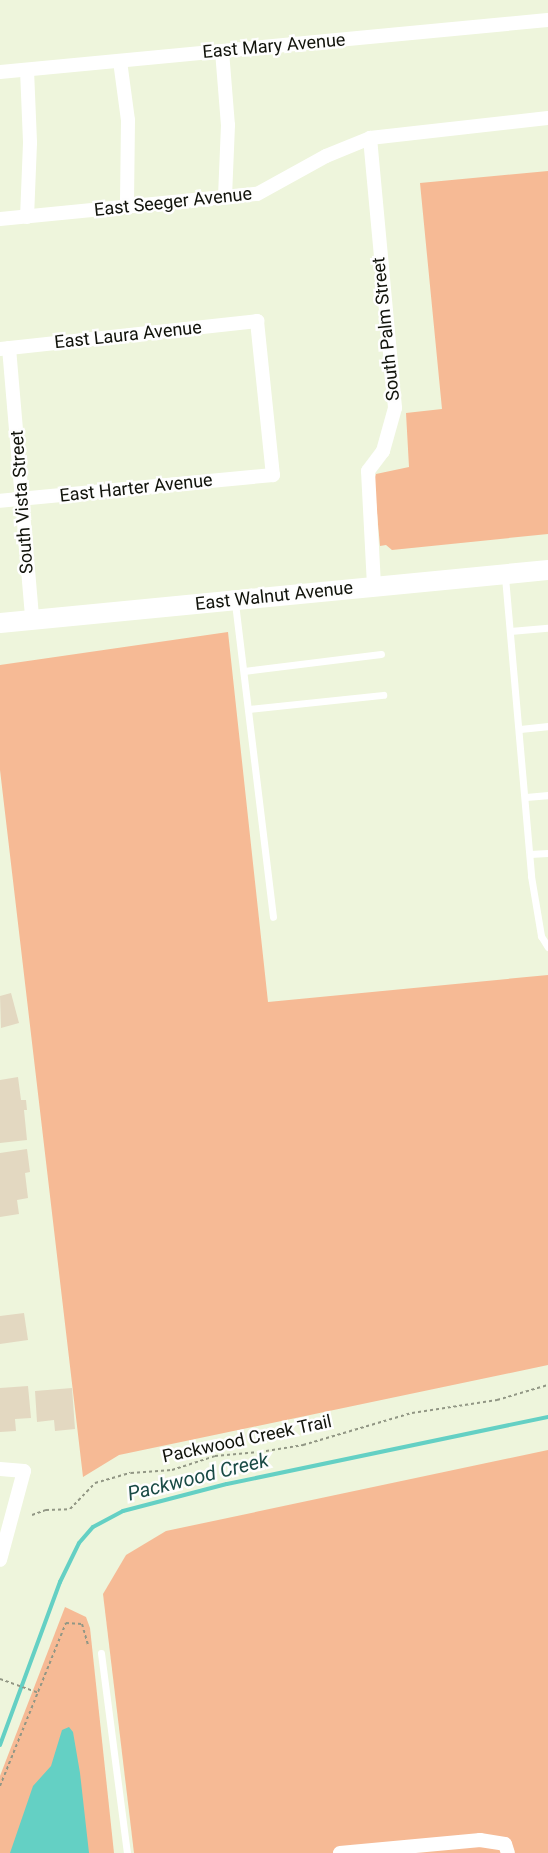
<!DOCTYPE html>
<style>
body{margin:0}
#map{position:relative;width:548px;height:1853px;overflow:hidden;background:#eef5dc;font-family:Roboto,sans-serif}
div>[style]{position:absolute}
.green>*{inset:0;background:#f6ba95}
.water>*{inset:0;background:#64d0c4}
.stream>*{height:4px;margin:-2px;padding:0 2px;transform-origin:2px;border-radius:2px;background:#64d0c4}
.building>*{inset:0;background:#e3d8c1}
.path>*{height:2px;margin-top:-1px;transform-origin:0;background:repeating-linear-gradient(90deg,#929785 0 3px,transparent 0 6px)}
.service>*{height:7px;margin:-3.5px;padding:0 3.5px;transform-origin:3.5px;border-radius:3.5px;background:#fff}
.minor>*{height:14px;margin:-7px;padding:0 7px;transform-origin:7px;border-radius:7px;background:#fff}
.secondary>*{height:20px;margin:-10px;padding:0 10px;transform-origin:10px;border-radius:10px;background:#fff}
span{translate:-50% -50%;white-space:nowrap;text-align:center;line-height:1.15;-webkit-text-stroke:5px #fefefe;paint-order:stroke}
.street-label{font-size:18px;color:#11130b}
.water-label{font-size:20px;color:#194a45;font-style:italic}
</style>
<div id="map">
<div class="green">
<i style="clip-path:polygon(548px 171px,548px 534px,392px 550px,386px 545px,380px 546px,374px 480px,376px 474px,409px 467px,406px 413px,442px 409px,420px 183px)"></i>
<i style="clip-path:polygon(228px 632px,268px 1002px,548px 975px,548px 1365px,119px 1455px,83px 1477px,0 770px,0 665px)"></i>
<i style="clip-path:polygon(548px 1450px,548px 1853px,134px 1853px,103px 1594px,126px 1555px,166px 1531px)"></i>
<i style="clip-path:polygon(65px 1607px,86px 1617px,90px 1628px,114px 1853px,0 1853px,0 1776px)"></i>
</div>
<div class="water">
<i style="clip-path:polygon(69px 1727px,73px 1732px,80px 1773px,89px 1853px,10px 1853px,33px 1786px,51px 1766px,62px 1730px)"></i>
</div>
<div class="stream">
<i style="left:0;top:1745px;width:174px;rotate:-69.8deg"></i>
<i style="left:60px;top:1582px;width:43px;rotate:-64deg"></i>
<i style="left:79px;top:1543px;width:21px;rotate:-49deg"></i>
<i style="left:93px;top:1527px;width:34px;rotate:-28deg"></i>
<i style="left:123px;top:1511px;width:107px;rotate:-14.6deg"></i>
<i style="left:227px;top:1484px;width:328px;rotate:-11.8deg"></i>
</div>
<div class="building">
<i style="clip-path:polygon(11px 993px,19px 1023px,1px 1028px,0 996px)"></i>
<i style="clip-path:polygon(18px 1077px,21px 1100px,26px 1100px,27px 1110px,24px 1110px,27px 1140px,0 1143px,0 1080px)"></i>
<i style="clip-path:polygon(27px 1149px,30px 1172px,25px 1173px,28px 1198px,17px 1200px,19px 1214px,0 1217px,0 1153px)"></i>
<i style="clip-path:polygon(24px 1313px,28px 1340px,0 1344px,0 1316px)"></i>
<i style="clip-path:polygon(28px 1386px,31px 1418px,15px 1419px,16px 1431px,0 1432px,0 1388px)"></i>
<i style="clip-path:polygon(72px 1388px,75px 1429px,55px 1431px,54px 1420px,37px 1422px,35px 1391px)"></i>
</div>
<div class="path">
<i style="left:32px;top:1515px;width:15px;rotate:-20deg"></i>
<i style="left:46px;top:1510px;width:24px;rotate:-2deg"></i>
<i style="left:70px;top:1509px;width:36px;rotate:-46deg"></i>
<i style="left:95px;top:1483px;width:37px;rotate:-16deg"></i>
<i style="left:131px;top:1473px;width:41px;rotate:-4.2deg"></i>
<i style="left:172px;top:1470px;width:45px;rotate:-18deg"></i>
<i style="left:215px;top:1456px;width:45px;rotate:-5.1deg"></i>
<i style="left:260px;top:1452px;width:44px;rotate:-9.2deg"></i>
<i style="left:303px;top:1445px;width:114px;rotate:-16.4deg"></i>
<i style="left:412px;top:1413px;width:86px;rotate:-8.7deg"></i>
<i style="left:497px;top:1400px;width:53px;rotate:-16.4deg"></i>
<i style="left:0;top:1679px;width:41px;rotate:19.7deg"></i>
<i style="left:0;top:1786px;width:176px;rotate:-68deg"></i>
<i style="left:66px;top:1623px;width:16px;rotate:4deg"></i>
<i style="left:82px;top:1624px;width:22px;rotate:74deg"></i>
</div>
<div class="service">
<i style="left:505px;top:577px;width:300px;rotate:85deg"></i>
<i style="left:531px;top:876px;width:61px;rotate:80.5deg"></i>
<i style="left:541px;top:936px;width:13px;rotate:58deg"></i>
<i style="left:235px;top:603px;width:316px;rotate:83.1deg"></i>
<i style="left:510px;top:631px;width:38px;rotate:-5deg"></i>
<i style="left:244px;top:671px;width:138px;rotate:-7.1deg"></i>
<i style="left:249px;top:709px;width:135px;rotate:-6deg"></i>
<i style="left:520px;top:729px;width:28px;rotate:-6deg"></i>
<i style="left:526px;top:797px;width:22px;rotate:-5deg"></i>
<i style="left:530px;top:854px;width:18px;rotate:-3deg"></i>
<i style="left:101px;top:1653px;width:202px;rotate:82.6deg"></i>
</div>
<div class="minor">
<i style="left:222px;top:51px;width:74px;rotate:85.4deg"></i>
<i style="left:228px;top:125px;width:72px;rotate:92.4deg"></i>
<i style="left:120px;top:61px;width:60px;rotate:82.3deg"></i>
<i style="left:128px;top:120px;width:87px;rotate:90.7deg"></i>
<i style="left:27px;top:70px;width:73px;rotate:87.6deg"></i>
<i style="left:30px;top:143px;width:74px;rotate:92.3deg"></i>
<i style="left:0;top:72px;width:550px;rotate:-5.42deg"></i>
<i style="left:370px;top:138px;width:271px;rotate:84.7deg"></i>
<i style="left:395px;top:408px;width:45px;rotate:105.6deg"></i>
<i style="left:383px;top:451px;width:25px;rotate:127deg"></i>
<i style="left:368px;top:471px;width:115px;rotate:87deg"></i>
<i style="left:0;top:219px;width:258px;rotate:-5.6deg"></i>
<i style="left:257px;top:194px;width:79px;rotate:-28.8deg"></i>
<i style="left:326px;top:156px;width:48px;rotate:-22.2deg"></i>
<i style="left:370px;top:138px;width:179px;rotate:-6.4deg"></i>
<i style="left:9px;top:348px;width:272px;rotate:85.1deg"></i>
<i style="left:0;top:349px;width:259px;rotate:-6.2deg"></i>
<i style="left:257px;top:321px;width:155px;rotate:84.1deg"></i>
<i style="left:273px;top:475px;width:274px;rotate:174.6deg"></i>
<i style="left:0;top:1469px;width:24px;rotate:5deg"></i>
<i style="left:24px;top:1471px;width:92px;rotate:105.1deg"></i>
<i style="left:340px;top:1853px;width:141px;rotate:-5.3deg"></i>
<i style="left:480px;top:1840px;width:25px;rotate:9deg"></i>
<i style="left:505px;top:1844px;width:9px;rotate:72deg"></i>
</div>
<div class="secondary">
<i style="left:0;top:623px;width:551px;rotate:-5.52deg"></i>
</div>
<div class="street-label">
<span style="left:274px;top:46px;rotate:-5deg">East Mary Avenue</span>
<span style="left:173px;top:202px;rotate:-6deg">East Seeger Avenue</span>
<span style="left:386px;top:329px;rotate:-96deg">South Palm Street</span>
<span style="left:128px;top:335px;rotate:-6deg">East Laura Avenue</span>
<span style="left:136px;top:488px;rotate:-6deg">East Harter Avenue</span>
<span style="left:22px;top:502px;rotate:-94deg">South Vista Street</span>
<span style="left:274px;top:596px;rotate:-6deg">East Walnut Avenue</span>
<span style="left:247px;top:1439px;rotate:-12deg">Packwood Creek Trail</span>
</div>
<div class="water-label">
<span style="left:198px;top:1477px;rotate:-14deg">Packwood Creek</span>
</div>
</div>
